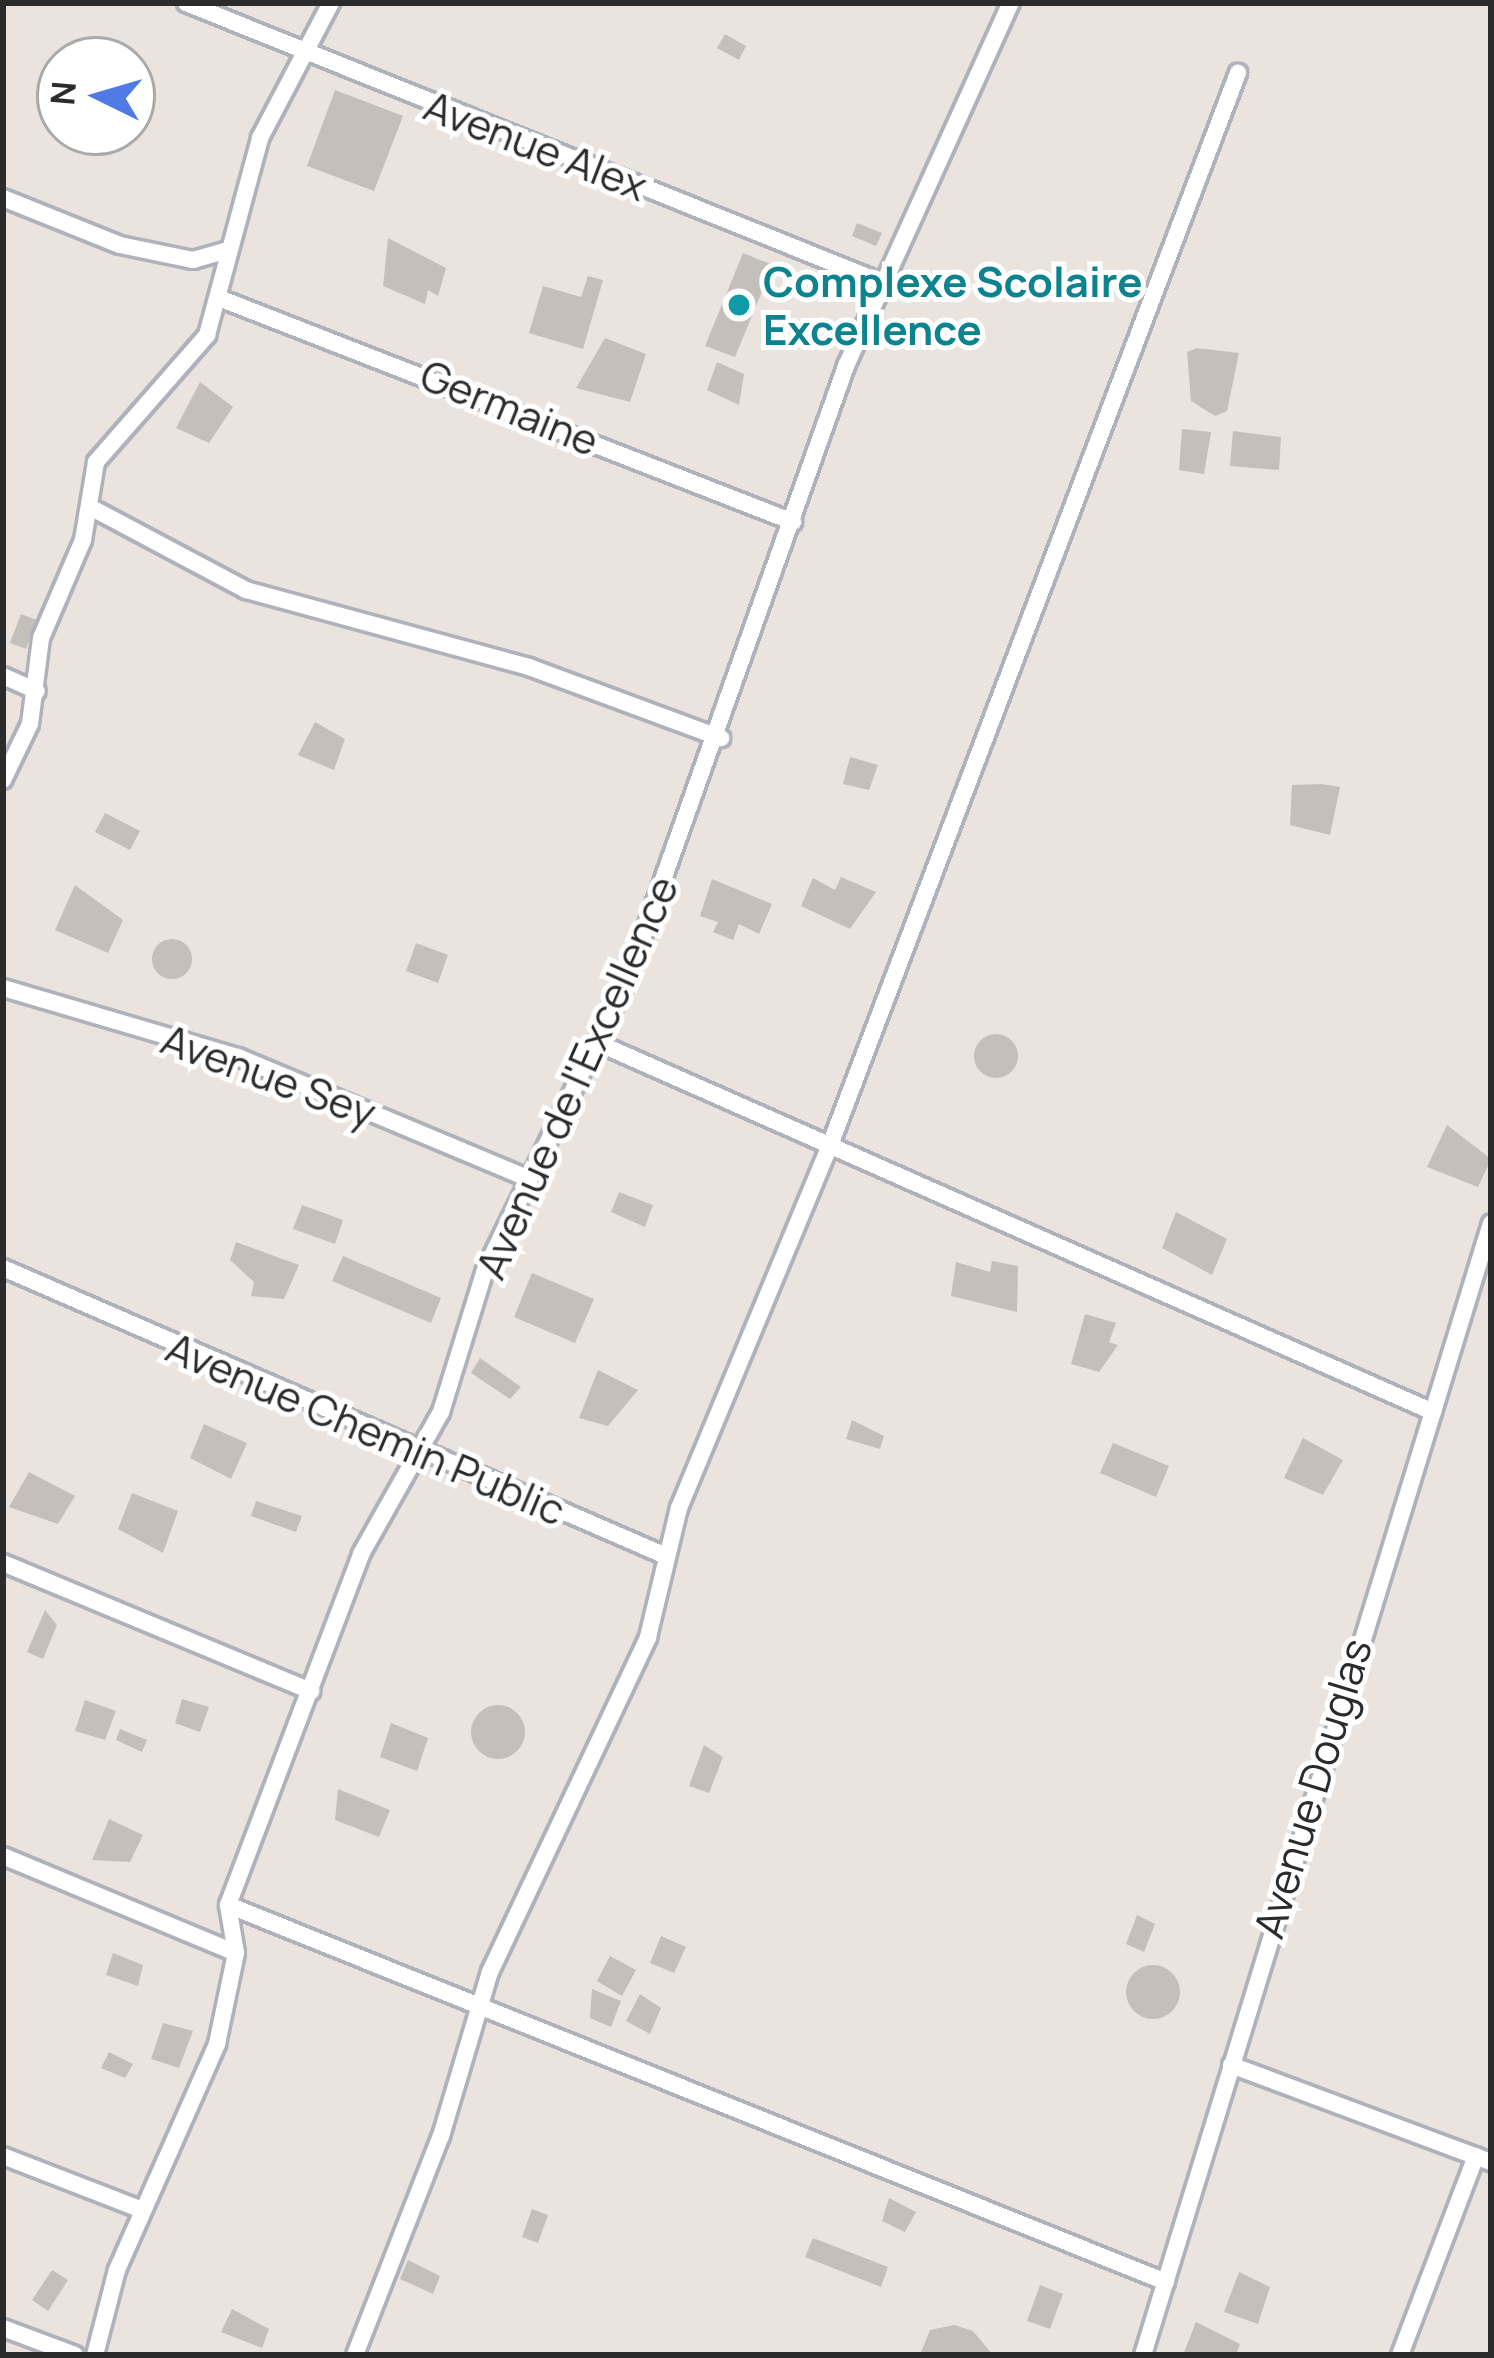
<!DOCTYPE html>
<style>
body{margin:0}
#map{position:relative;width:1494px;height:2358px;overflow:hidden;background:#ebe4de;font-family:Manrope,sans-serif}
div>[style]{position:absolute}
.building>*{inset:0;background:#c4bfba}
.round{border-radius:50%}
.roads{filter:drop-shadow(3px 0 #afb2ba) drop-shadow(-3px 0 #afb2ba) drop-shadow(0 3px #afb2ba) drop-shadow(0 -3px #afb2ba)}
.minor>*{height:16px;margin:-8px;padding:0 8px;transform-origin:8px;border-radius:8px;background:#fff}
.dots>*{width:33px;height:33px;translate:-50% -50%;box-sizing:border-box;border:6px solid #fff;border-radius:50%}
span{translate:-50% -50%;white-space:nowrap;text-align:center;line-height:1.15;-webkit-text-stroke:10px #fff;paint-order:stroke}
.street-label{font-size:42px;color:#2b2b2b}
.culture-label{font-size:42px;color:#0d838f;font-weight:700}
.left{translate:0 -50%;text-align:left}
.frame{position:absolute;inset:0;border:6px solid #2b2b2b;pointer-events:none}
.north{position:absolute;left:36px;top:36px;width:120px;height:120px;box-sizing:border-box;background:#fff;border:3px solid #aaa;border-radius:50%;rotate:275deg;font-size:33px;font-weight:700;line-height:48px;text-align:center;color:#2b2b2b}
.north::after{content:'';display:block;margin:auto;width:42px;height:54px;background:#507ae6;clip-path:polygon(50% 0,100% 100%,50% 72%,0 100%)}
</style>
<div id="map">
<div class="building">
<i style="clip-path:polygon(725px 34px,746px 46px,739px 60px,717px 48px)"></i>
<i style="clip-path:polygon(335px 90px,403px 116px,374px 191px,307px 166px)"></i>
<i style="clip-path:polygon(60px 102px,60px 132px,96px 132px,89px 150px,47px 132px)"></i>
<i style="clip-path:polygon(857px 223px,882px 233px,876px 246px,852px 236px)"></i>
<i style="clip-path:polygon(388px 238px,446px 268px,438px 296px,428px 290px,425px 304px,383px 286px)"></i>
<i style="clip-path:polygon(743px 253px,773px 265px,735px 357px,705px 346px)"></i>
<i style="clip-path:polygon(588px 276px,603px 280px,583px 349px,529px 333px,543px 286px,581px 297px)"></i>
<i style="clip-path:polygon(605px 338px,646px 354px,630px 402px,576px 388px)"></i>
<i style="clip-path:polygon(1197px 348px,1239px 353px,1227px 411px,1215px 416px,1191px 401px,1187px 352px)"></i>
<i style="clip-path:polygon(717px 362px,744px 374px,739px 405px,707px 390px)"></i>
<i style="clip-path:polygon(200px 382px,233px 407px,209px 443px,176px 428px)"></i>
<i style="clip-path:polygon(1182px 429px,1211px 432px,1204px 474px,1179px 470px)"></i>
<i style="clip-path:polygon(1233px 431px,1281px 437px,1279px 470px,1230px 466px)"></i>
<i style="clip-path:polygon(21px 614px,37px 620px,26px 649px,10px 643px)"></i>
<i style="clip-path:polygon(315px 722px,345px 739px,334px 770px,298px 755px)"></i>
<i style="clip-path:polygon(850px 757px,878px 765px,869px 790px,843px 784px)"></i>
<i style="clip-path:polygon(1322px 784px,1340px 787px,1330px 835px,1290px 825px,1292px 785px)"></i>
<i style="clip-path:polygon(105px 813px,140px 831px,130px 850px,95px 832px)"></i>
<i style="clip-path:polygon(841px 877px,876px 892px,850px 929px,801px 906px,813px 878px,835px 890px)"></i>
<i style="clip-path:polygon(712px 879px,772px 904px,759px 934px,739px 924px,733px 940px,713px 932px,718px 922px,700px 916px)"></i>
<i style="clip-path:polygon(75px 885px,123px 920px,108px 953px,55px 930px)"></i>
<i class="round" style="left:152px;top:939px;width:40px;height:40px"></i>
<i style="clip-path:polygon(416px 943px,448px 955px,438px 983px,406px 971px)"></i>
<i class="round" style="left:974px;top:1034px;width:44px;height:44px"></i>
<i style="clip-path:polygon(1447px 1125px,1491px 1159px,1478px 1187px,1427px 1167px)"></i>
<i style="clip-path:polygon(619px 1192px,653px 1205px,645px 1227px,611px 1212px)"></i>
<i style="clip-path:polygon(302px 1205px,343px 1220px,335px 1244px,293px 1229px)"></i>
<i style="clip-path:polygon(1176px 1212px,1227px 1239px,1212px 1275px,1162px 1248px)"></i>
<i style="clip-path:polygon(236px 1242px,299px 1265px,284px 1299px,251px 1296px,254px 1282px,230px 1260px)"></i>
<i style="clip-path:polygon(343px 1256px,441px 1298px,431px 1323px,332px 1281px)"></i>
<i style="clip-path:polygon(992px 1261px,1018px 1266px,1017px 1312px,951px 1296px,956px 1262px,990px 1272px)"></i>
<i style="clip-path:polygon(532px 1273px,594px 1299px,575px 1343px,514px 1317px)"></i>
<i style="clip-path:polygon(1085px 1314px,1116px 1323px,1109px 1342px,1118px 1345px,1099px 1372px,1071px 1364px)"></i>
<i style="clip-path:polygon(480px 1358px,521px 1387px,510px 1399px,471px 1373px)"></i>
<i style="clip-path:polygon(598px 1370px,638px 1390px,608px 1426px,579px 1418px)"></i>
<i style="clip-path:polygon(852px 1420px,884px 1436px,880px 1449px,846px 1439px)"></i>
<i style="clip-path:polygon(204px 1424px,247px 1443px,231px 1479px,190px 1458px)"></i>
<i style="clip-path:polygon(1303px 1438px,1343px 1460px,1323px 1495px,1284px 1478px)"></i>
<i style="clip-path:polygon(1113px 1443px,1169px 1466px,1156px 1497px,1100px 1473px)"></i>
<i style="clip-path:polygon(29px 1472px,75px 1496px,58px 1524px,9px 1507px)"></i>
<i style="clip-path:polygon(132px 1493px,178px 1511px,163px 1553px,118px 1529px)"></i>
<i style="clip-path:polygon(256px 1501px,302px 1516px,296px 1532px,251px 1516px)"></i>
<i style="clip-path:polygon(45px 1610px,57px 1625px,43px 1659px,27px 1652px)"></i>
<i style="clip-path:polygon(182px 1699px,209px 1707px,200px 1732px,175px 1723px)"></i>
<i style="clip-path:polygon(85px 1700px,116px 1711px,105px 1740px,75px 1731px)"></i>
<i class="round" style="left:471px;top:1705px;width:54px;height:54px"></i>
<i style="clip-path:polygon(391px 1723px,428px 1738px,417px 1771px,380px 1757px)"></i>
<i style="clip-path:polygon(120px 1729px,147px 1740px,142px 1752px,116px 1740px)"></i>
<i style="clip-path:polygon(704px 1745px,723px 1757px,709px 1793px,689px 1786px)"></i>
<i style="clip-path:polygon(338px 1789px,390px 1810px,379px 1837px,335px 1820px)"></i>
<i style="clip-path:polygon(109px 1819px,143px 1835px,130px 1862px,92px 1860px)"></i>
<i style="clip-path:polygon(1137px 1915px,1155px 1924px,1144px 1952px,1126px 1944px)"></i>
<i style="clip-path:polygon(661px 1936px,686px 1947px,674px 1973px,650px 1963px)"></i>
<i style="clip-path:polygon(113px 1953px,143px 1965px,138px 1986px,106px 1975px)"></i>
<i style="clip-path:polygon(610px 1956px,636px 1970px,622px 1996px,597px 1981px)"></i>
<i class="round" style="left:1126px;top:1965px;width:54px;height:54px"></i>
<i style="clip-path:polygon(592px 1989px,621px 2001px,611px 2027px,590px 2018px)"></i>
<i style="clip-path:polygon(640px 1994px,661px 2008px,650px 2034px,626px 2021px)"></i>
<i style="clip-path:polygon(163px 2023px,193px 2031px,179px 2068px,151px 2059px)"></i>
<i style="clip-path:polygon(109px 2052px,133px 2064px,125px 2078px,101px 2068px)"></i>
<i style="clip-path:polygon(889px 2198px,916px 2212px,905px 2232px,882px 2221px)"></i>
<i style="clip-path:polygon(532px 2209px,548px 2215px,538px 2243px,522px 2237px)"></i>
<i style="clip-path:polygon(813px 2238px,888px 2267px,881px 2287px,805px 2257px)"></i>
<i style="clip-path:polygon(408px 2260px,440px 2276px,433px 2294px,400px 2279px)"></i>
<i style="clip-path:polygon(52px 2270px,68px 2280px,48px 2311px,32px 2300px)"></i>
<i style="clip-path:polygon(1239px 2272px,1270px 2287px,1258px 2324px,1224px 2312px)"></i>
<i style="clip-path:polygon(1040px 2285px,1063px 2294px,1050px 2329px,1027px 2321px)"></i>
<i style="clip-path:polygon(232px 2309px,269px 2329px,262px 2348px,221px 2332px)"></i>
<i style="clip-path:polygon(1196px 2322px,1240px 2344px,1236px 2355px,1183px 2355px)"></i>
<i style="clip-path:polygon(954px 2325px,973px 2331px,993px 2355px,920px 2355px,930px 2330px)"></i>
</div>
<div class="roads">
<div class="minor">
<i style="left:186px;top:3px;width:757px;rotate:21.89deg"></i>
<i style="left:3px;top:198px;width:126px;rotate:21.9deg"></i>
<i style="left:120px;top:245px;width:75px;rotate:11.6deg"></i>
<i style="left:193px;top:260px;width:35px;rotate:-16deg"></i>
<i style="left:224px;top:300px;width:611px;rotate:21.31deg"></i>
<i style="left:90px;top:507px;width:177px;rotate:28deg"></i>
<i style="left:246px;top:590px;width:293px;rotate:15.2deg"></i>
<i style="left:529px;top:667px;width:205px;rotate:20.3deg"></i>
<i style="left:3px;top:676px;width:37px;rotate:24deg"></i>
<i style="left:3px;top:780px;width:62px;rotate:-64.3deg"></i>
<i style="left:30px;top:724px;width:87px;rotate:-82.7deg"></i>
<i style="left:41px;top:638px;width:107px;rotate:-66.8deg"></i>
<i style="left:83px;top:540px;width:79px;rotate:-80.5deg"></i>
<i style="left:96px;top:462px;width:169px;rotate:-48.8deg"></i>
<i style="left:207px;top:335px;width:204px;rotate:-74.9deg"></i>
<i style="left:260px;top:138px;width:153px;rotate:-62.3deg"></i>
<i style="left:3px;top:988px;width:245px;rotate:16.4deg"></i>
<i style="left:238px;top:1057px;width:316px;rotate:22.7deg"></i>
<i style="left:598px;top:1043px;width:913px;rotate:23.84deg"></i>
<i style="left:3px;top:1268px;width:723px;rotate:23.48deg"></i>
<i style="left:3px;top:1563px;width:334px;rotate:22.6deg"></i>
<i style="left:3px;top:1856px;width:252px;rotate:22.6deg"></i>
<i style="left:228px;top:1905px;width:1011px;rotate:21.9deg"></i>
<i style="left:1231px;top:2065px;width:278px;rotate:20.5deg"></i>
<i style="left:3px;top:2156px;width:149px;rotate:21.2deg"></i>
<i style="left:3px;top:2328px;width:77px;rotate:20.6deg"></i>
<i style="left:95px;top:2355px;width:88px;rotate:-75.5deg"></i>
<i style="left:117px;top:2270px;width:247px;rotate:-66.1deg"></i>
<i style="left:217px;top:2044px;width:93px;rotate:-78.2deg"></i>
<i style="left:236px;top:1953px;width:49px;rotate:-99.5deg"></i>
<i style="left:228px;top:1905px;width:375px;rotate:-69.2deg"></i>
<i style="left:361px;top:1554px;width:163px;rotate:-60.6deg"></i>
<i style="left:441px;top:1412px;width:149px;rotate:-72.8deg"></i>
<i style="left:485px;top:1270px;width:325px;rotate:-63.9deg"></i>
<i style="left:628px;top:978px;width:650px;rotate:-70.39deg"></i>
<i style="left:846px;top:366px;width:399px;rotate:-65.6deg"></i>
<i style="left:355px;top:2355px;width:235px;rotate:-68.6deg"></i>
<i style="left:441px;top:2136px;width:171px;rotate:-73.4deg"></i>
<i style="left:490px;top:1972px;width:370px;rotate:-64.7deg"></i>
<i style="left:648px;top:1637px;width:133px;rotate:-76.5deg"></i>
<i style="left:679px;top:1508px;width:399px;rotate:-67.4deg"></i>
<i style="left:832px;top:1140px;width:1142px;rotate:-69.17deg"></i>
<i style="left:1143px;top:2355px;width:1184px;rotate:-72.91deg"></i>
<i style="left:1400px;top:2355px;width:213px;rotate:-69.1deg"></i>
</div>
</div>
<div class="dots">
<i style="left:739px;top:305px;background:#0f9aa8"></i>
</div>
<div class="street-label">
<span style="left:536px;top:145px;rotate:21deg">Avenue Alex</span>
<span style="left:510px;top:407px;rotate:22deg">Germaine</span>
<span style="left:269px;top:1075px;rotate:20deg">Avenue Sey</span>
<span style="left:576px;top:1077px;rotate:-66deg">Avenue de l'Excellence</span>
<span style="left:366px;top:1428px;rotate:23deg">Avenue Chemin Public</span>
<span style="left:1312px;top:1788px;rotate:-73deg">Avenue Douglas</span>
</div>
<div class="culture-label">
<span class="left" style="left:763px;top:305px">Complexe Scolaire<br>Excellence</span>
</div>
<div class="frame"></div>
<div class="north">N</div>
</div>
